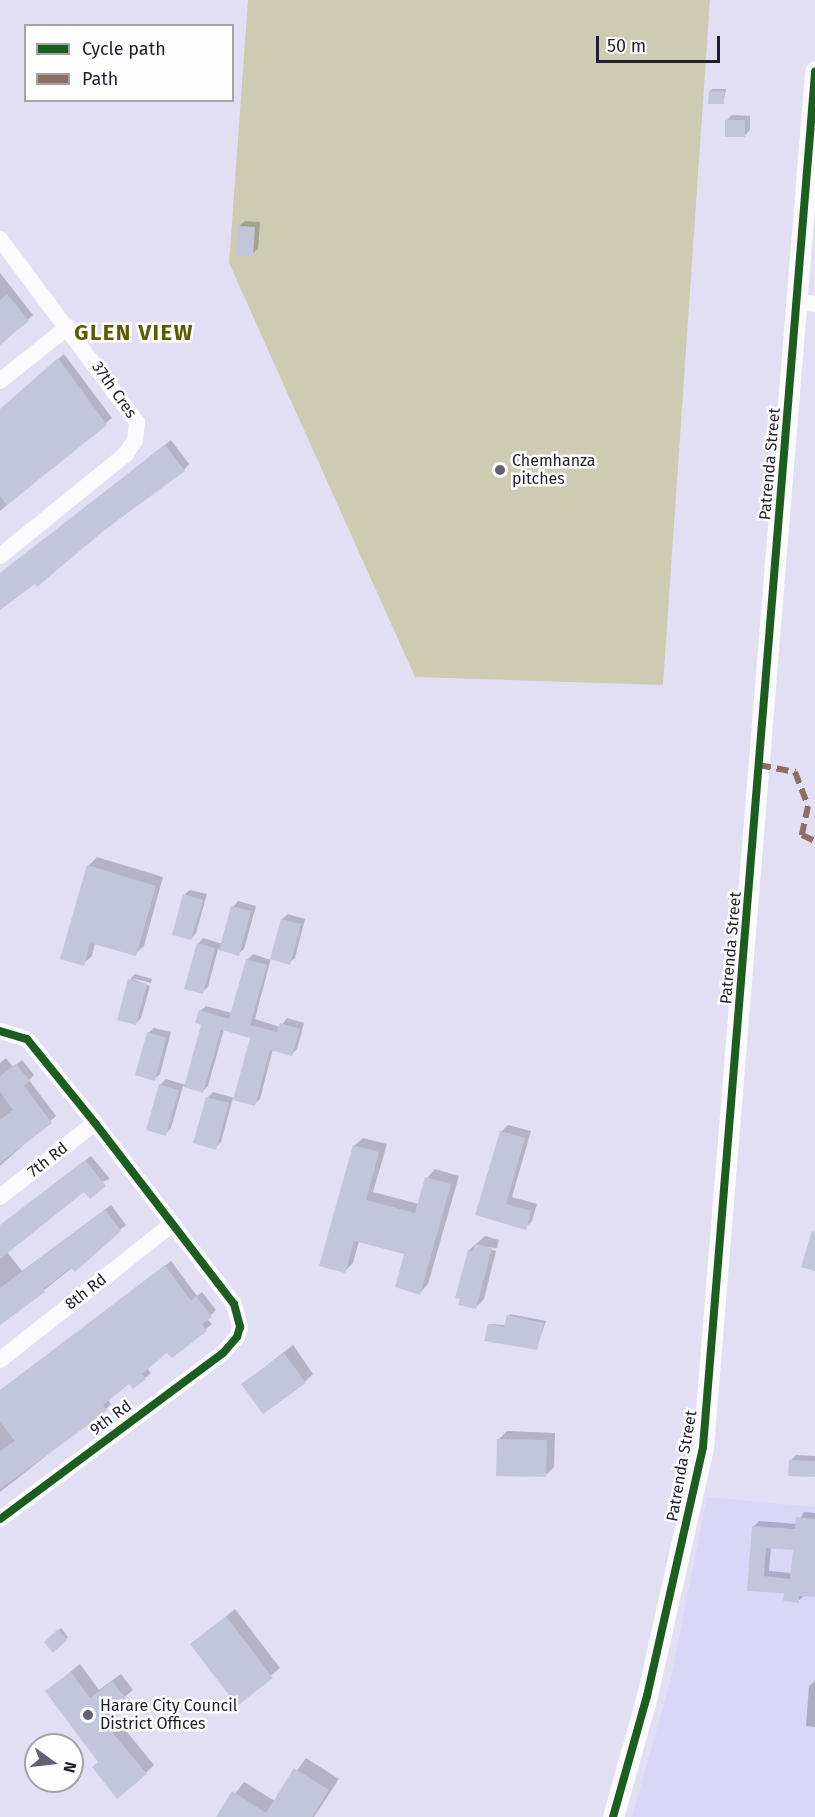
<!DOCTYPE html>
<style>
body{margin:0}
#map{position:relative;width:815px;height:1817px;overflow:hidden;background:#e2dff5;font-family:"Fira Sans",sans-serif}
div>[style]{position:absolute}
.built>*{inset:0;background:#dad6f8}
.green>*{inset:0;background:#cdccb3}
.shadow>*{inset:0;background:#0003}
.building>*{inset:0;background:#c3c6db}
.minor>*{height:16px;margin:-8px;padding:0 8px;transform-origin:8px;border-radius:8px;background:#fbfafe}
.tertiary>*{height:21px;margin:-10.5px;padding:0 10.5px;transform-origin:10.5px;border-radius:10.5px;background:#fbfafe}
.quiet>*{height:6px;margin-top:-3px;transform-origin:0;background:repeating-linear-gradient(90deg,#8d6e63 0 12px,transparent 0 18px)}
.cycleway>*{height:8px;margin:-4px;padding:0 4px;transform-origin:4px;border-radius:4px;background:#1b5e20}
.dots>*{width:16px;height:16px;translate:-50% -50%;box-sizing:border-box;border:3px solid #fdfdfd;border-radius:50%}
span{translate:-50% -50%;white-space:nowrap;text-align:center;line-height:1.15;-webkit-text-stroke:5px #fdfdfd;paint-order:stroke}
.street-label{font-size:16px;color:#201d2e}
.poi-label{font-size:16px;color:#201d2e}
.left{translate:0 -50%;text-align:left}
.district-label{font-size:22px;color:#5b5c01;font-weight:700;letter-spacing:1.5px}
.legend{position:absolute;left:24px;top:24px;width:210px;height:78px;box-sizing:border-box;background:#fdfdfd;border:2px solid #a5a3aa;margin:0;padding:8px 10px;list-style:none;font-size:18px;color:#201d2e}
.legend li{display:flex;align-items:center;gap:12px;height:30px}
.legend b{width:30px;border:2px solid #a5a3aa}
.north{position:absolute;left:24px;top:1733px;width:60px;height:60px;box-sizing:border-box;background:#fdfdfd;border:2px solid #a5a3aa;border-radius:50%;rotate:105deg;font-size:16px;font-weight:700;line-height:24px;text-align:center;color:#201d2e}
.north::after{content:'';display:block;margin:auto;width:21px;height:27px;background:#646174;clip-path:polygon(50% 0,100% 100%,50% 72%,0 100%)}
.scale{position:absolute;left:596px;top:36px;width:124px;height:27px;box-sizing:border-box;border:3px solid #201d2e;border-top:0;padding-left:8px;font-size:18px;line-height:21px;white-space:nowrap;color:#201d2e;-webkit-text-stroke:4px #fdfdfd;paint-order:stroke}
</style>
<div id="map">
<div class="built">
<i style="clip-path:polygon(707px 1497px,815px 1507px,815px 1817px,632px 1817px,670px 1682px)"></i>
</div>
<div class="green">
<i style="clip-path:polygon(248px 0,710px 0,663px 685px,415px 677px,229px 263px)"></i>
</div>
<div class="shadow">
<i style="clip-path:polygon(712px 89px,726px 89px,723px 103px,710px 91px)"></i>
<i style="clip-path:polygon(732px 115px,750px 116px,750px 130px,744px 136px,726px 121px)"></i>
<i style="clip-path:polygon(245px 221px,260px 222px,258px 249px,252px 254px,239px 226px)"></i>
<i style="clip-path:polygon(0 273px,33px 315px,0 345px)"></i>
<i style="clip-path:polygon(64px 354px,112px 418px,0 511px,0 410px)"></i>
<i style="clip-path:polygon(171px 440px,189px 464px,184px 470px,0 609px,0 574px)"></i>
<i style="clip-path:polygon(97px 857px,163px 877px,144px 946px,135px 954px,95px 943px,92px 956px,83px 964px,88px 866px)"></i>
<i style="clip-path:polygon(190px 890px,207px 894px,196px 933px,191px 939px,184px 895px)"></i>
<i style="clip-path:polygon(238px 901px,256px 906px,244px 949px,238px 954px,218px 949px,208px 987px,202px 992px,198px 944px,203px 938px,223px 944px,233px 907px)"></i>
<i style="clip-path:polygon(288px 914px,305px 919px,295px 958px,289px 963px,271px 958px,255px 1019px,280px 1027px,287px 1018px,304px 1023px,297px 1049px,292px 1054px,273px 1049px,260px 1099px,254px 1104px,233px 1098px,221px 1142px,215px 1148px,195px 1142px,208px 1097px,213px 1092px,235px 1098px,252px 1037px,224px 1029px,208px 1086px,203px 1091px,183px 1086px,171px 1128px,166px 1134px,160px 1085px,166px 1079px,186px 1085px,203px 1024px,200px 1011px,206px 1006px,232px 1013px,247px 960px,253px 954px,271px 960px,282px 919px)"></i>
<i style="clip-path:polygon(135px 974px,152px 979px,151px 983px,131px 978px)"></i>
<i style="clip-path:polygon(131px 978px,150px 986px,141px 1018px,136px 1023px)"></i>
<i style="clip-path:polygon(154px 1028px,171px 1032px,160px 1074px,154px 1079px,148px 1033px)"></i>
<i style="clip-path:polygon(6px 1058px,13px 1067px,22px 1060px,34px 1075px,29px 1080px,56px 1116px,0 1166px,0 1063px)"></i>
<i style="clip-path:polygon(508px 1125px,531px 1131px,512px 1197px,537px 1204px,532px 1221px,525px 1228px,477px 1214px,501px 1132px)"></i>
<i style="clip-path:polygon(363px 1138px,387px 1144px,373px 1192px,419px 1204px,427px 1178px,435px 1169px,459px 1176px,428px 1284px,420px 1293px,406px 1253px,359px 1241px,353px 1263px,344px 1272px,354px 1146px)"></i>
<i style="clip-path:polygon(91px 1156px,110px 1179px,84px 1189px,7px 1252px,22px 1271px,111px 1205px,126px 1225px,0 1325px,0 1226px)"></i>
<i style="clip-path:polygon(485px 1236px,499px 1240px,497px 1248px,476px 1246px,496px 1251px,484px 1299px,475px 1308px,462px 1298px,469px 1250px)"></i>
<i style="clip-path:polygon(171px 1261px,197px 1296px,202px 1292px,216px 1310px,207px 1319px,212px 1324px,172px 1356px,168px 1350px,147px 1368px,151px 1373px,145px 1378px,133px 1387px,129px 1382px,108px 1400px,111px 1404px,106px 1409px,0 1492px,0 1391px)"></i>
<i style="clip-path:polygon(510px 1314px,546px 1321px,536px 1349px,489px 1324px,506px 1325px)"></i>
<i style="clip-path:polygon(293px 1345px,313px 1374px,305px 1382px,243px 1384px)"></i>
<i style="clip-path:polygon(507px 1431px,555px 1433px,554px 1467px,545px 1476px,498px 1440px)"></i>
<i style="clip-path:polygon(796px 1455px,815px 1456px,815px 1475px,790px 1461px)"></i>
<i style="clip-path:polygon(evenodd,804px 1512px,815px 1513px,815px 1595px,805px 1595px,798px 1601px,785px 1592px,749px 1589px,753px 1527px,759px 1521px,797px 1524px,804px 1512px,771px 1546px,795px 1548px,792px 1573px,769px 1571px,771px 1546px)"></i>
<i style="clip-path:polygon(235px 1609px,280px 1668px,237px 1704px,192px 1644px)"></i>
<i style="clip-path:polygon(61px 1628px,68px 1637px,53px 1651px,46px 1642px)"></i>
<i style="clip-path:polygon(80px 1664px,99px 1690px,121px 1674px,133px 1690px,109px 1710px,154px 1765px,146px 1773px,100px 1762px,47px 1691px)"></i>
<i style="clip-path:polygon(815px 1681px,815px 1727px,806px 1726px,809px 1686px)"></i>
<i style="clip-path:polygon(306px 1758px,339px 1779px,314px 1817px,217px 1817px,244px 1782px,275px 1801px)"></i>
</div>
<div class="building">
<i style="clip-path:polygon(709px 91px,724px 91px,724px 104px,708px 104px)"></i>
<i style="clip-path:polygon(725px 120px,745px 120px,745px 137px,725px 137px)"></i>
<i style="clip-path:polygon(238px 226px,255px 227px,253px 256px,236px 255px)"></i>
<i style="clip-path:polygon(7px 294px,29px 321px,0 344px,0 300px)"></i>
<i style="clip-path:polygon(58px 358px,107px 425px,7px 505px,0 496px,0 409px)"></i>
<i style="clip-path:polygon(165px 445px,185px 471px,107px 528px,37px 587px,35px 584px,0 610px,0 573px)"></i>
<i style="clip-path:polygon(87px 865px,156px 886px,136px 956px,90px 943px,84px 966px,60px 959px)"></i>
<i style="clip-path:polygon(183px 894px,203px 900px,191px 940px,172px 935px)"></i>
<i style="clip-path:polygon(231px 906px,251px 911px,239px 956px,219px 950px)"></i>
<i style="clip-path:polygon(281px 919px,301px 924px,290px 965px,270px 959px)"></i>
<i style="clip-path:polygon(197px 943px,215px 948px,203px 994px,184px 989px)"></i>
<i style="clip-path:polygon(246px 959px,267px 965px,250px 1025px,277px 1032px,280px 1023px,300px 1029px,292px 1056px,270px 1050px,255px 1106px,233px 1100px,250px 1038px,226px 1031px,221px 1030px,203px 1093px,184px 1087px,201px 1025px,195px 1023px,199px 1010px,229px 1019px)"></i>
<i style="clip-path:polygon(128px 979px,147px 984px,136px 1025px,117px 1020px)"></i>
<i style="clip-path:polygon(147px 1032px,166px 1038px,155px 1081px,135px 1075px)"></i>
<i style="clip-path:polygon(16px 1064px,30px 1081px,24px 1086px,52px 1123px,0 1163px,0 1120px,13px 1110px,0 1092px,0 1076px)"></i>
<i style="clip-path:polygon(159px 1084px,179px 1090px,166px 1136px,146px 1130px)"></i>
<i style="clip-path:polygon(206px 1097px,229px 1103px,216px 1150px,193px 1143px)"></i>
<i style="clip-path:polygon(500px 1131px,525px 1138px,506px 1204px,531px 1211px,526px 1230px,475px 1215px)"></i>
<i style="clip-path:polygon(353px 1145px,379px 1152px,366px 1200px,415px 1213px,425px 1177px,451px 1184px,420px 1295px,395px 1287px,404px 1254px,354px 1241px,345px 1273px,319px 1266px)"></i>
<i style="clip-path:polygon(85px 1160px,106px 1186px,90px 1199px,84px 1192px,0 1259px,0 1225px)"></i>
<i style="clip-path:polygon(105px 1209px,121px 1231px,75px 1272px,71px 1268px,43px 1289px,45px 1292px,0 1325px,0 1288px)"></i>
<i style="clip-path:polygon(812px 1231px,815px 1232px,815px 1271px,801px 1267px)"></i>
<i style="clip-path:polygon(475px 1244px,492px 1248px,476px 1309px,458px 1305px,460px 1299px,455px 1298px,468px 1250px,473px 1251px)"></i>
<i style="clip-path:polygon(165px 1265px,191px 1301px,196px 1296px,212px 1317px,202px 1324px,207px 1331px,172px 1358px,167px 1353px,142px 1374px,146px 1379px,133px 1389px,129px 1384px,103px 1405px,107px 1410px,95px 1420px,0 1489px,0 1451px,15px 1441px,0 1422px,0 1390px)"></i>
<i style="clip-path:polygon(507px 1315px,544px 1323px,537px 1350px,484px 1341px,488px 1324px,504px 1327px)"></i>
<i style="clip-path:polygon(284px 1353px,306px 1383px,263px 1414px,241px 1384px)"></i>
<i style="clip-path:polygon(497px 1439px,547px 1440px,546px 1477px,496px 1476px)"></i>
<i style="clip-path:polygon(789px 1460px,815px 1461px,815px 1477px,788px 1476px)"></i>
<i style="clip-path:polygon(evenodd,796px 1517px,815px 1519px,815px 1597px,799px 1596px,799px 1603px,783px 1601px,784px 1593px,747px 1591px,752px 1526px,795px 1529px,796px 1517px,766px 1548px,793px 1550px,790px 1579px,764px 1576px,766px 1548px)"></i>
<i style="clip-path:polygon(226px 1616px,273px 1678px,237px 1706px,190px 1644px)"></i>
<i style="clip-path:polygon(58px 1629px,67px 1640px,53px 1653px,44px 1642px)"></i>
<i style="clip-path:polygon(71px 1672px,90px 1698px,112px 1681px,126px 1699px,100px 1718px,147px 1774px,117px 1799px,92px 1767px,98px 1762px,45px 1691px)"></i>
<i style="clip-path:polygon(294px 1768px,329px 1790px,312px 1817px,216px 1817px,232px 1791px,266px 1813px)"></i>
</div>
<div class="minor">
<i style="left:0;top:239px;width:229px;rotate:53.2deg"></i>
<i style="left:137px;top:422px;width:18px;rotate:96deg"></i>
<i style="left:135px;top:440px;width:17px;rotate:123deg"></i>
<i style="left:126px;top:454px;width:162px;rotate:141deg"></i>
<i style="left:796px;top:302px;width:19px;rotate:6deg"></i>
<i style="left:0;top:381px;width:87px;rotate:-38.5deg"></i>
<i style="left:0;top:1031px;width:28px;rotate:17deg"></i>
<i style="left:27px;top:1039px;width:108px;rotate:51deg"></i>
<i style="left:95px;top:1123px;width:228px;rotate:52.5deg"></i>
<i style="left:234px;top:1304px;width:24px;rotate:75deg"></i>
<i style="left:240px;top:1327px;width:10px;rotate:107deg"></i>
<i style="left:237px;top:1337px;width:21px;rotate:131deg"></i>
<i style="left:223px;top:1353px;width:278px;rotate:143.3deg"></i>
<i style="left:0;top:1197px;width:120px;rotate:-37.9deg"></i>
<i style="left:0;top:1360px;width:219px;rotate:-38.3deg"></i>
</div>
<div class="tertiary">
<i style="left:613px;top:1817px;width:126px;rotate:-74.3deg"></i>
<i style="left:647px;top:1696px;width:255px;rotate:-77.3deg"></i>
<i style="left:703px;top:1447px;width:1380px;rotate:-85.34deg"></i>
</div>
<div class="quiet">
<i style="left:759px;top:765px;width:37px;rotate:11deg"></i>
<i style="left:795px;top:772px;width:36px;rotate:69deg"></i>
<i style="left:808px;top:806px;width:30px;rotate:102deg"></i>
<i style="left:802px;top:835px;width:14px;rotate:25deg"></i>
</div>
<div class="cycleway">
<i style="left:0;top:1031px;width:28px;rotate:17deg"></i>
<i style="left:27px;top:1039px;width:108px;rotate:51deg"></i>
<i style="left:95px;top:1123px;width:228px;rotate:52.5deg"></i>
<i style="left:234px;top:1304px;width:24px;rotate:75deg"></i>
<i style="left:240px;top:1327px;width:10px;rotate:107deg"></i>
<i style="left:237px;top:1337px;width:21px;rotate:131deg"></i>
<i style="left:223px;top:1353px;width:278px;rotate:143.3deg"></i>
<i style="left:613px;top:1817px;width:126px;rotate:-74.3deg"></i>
<i style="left:647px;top:1696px;width:255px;rotate:-77.3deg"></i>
<i style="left:703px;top:1447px;width:1380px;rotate:-85.34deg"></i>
</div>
<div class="dots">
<i style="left:500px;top:470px;background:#646174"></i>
<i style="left:88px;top:1715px;background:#646174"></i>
</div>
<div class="street-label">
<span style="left:114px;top:390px;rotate:55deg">37th Cres</span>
<span style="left:770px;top:464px;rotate:-85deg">Patrenda Street</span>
<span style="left:731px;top:948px;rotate:-85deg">Patrenda Street</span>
<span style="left:48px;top:1160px;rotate:-38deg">7th Rd</span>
<span style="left:86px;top:1292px;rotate:-38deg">8th Rd</span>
<span style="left:111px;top:1418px;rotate:-36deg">9th Rd</span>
<span style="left:682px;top:1466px;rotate:-80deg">Patrenda Street</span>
</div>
<div class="poi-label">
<span class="left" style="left:512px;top:470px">Chemhanza<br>pitches</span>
<span class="left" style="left:100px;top:1715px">Harare City Council<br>District Offices</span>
</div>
<div class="district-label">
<span style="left:134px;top:333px">GLEN VIEW</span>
</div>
<ul class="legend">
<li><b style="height:8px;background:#1b5e20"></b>Cycle path</li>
<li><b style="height:8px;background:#8d6e63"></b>Path</li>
</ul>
<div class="north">N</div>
<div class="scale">50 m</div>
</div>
